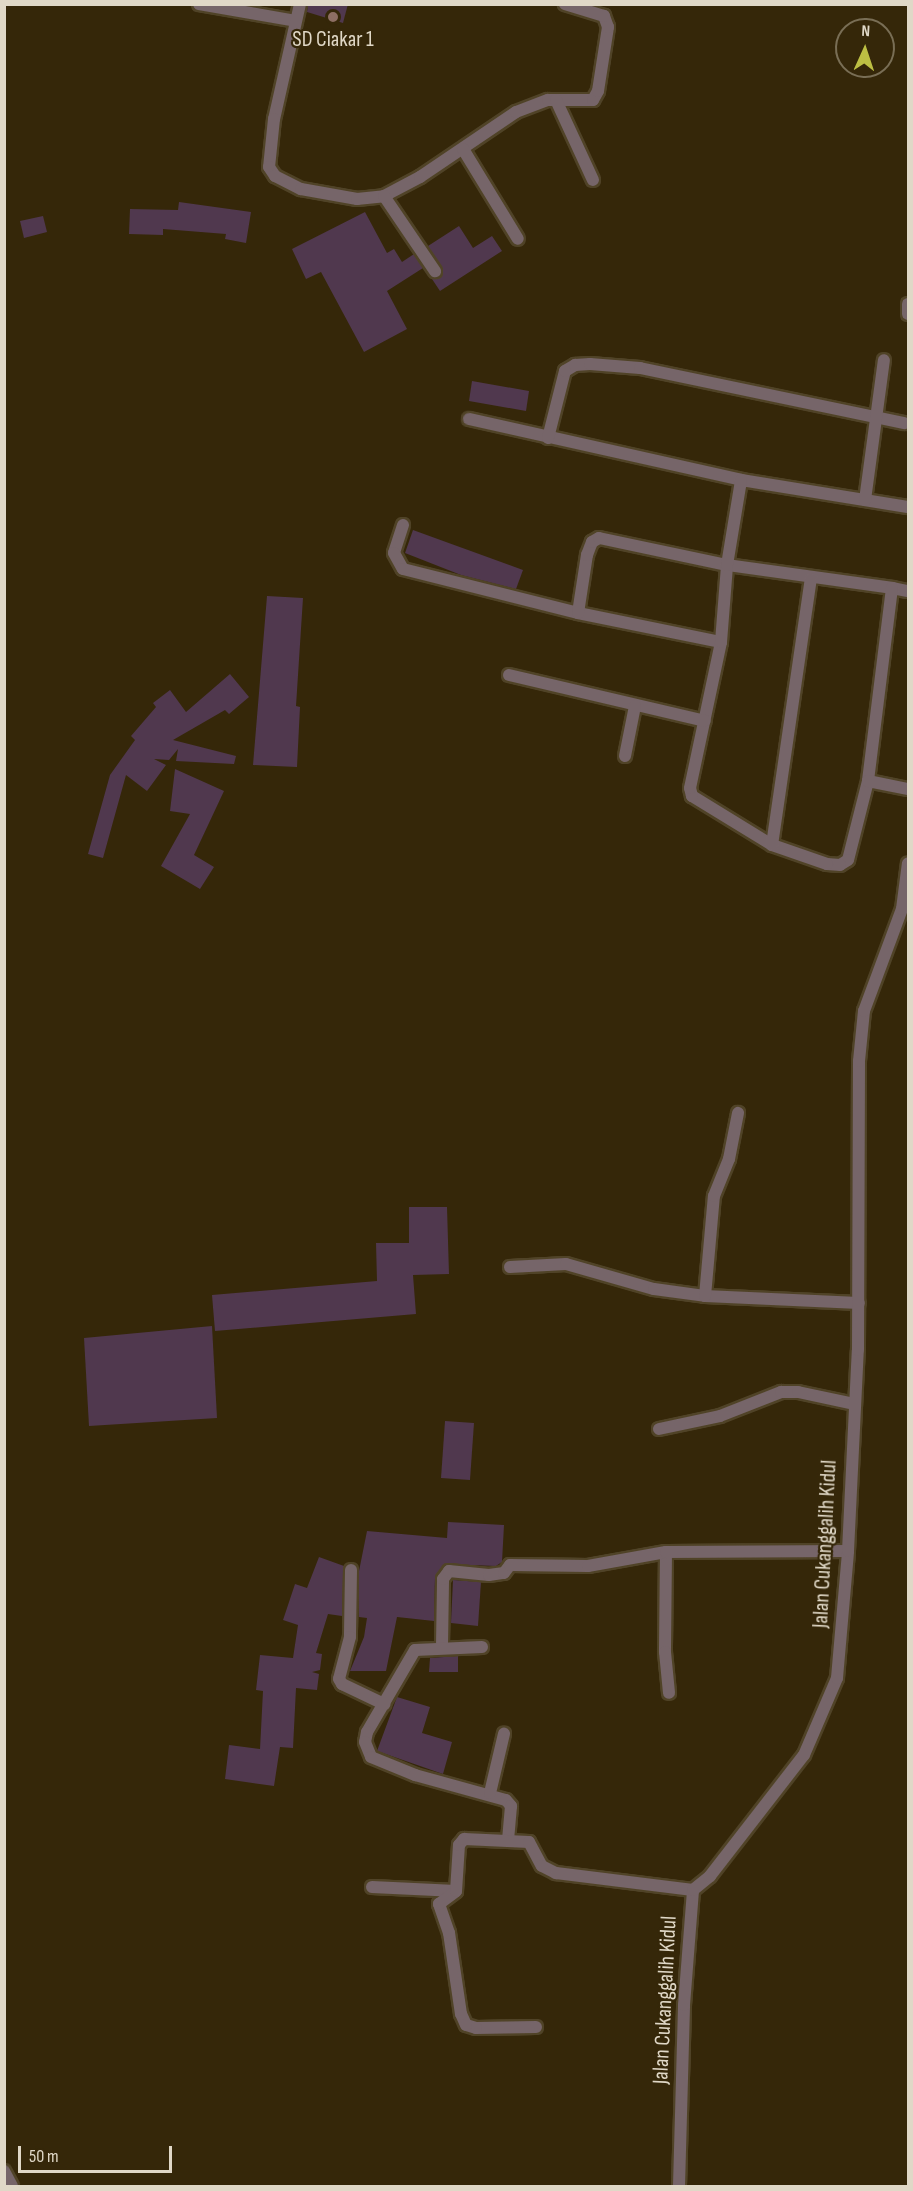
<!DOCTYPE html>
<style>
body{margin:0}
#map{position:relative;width:913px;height:2191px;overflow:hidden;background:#352709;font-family:"Sofia Sans Condensed",sans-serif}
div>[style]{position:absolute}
.building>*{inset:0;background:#50384e}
.roads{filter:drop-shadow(2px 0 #504327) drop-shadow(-2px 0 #504327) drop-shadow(0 2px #504327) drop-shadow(0 -2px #504327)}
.minor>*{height:12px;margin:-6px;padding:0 6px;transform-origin:6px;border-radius:6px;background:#766569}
.tertiary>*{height:12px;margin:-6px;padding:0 6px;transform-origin:6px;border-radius:6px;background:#766569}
.dots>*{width:16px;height:16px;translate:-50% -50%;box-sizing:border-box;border:3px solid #352709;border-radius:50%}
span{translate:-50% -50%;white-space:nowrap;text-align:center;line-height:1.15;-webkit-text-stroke:4.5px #352709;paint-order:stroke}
.poi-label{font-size:22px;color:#e0d8c7}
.street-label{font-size:22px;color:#e0d8c7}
.frame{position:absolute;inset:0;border:6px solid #e0d8c7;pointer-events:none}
.north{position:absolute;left:835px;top:18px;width:60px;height:60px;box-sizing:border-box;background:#352709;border:2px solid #796e55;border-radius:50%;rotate:3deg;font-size:16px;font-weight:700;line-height:24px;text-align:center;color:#e0d8c7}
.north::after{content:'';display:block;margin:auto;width:21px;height:27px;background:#bdbf43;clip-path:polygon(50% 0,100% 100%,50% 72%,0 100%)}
.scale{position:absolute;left:18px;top:2146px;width:154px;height:27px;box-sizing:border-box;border:3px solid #e0d8c7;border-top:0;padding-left:8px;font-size:18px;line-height:21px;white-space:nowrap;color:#e0d8c7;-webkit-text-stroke:4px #352709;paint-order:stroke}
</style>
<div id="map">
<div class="building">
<i style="clip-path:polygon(308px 4px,348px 4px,343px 23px,307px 12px)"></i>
<i style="clip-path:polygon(179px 202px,251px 212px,246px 243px,225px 239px,226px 234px,163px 229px,163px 235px,129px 234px,130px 209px,178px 210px)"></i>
<i style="clip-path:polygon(365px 212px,387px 253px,394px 249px,402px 262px,414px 254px,423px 268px,387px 291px,407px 329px,364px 352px,321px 272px,306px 279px,292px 249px)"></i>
<i style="clip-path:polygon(43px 216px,47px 232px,24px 238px,20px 221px)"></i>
<i style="clip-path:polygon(459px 226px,473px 248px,492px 236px,502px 251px,440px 291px,432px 279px,440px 277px,443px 270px,428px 246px)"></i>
<i style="clip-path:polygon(472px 381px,529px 391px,526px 411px,469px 401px)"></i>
<i style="clip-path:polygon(413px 530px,523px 570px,516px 589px,461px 575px,405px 553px)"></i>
<i style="clip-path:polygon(267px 596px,303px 598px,296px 706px,300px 707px,297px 767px,253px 765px)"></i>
<i style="clip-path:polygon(230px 674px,249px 697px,229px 714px,225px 710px,173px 740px,236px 756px,234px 764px,176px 761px,178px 749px,169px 760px,154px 759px,166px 765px,147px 791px,126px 775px,103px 858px,88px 854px,110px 775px,135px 740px,131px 736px,156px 707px,153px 703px,170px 690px,186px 712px)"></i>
<i style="clip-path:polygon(175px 769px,224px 791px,194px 855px,214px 867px,200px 889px,161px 866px,190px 814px,170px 811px)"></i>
<i style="clip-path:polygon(409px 1207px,447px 1207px,449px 1274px,413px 1275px,416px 1314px,215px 1331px,212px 1295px,377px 1281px,376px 1243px,409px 1243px)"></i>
<i style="clip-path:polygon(212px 1326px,217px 1418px,89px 1426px,84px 1338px)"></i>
<i style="clip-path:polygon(445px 1421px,474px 1423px,470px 1480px,441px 1478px)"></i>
<i style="clip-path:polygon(448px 1522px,504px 1525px,502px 1562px,496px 1566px,445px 1564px,435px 1578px,434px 1621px,397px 1617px,386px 1671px,350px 1671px,364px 1637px,367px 1618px,359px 1617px,359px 1571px,367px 1531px,447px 1538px)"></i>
<i style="clip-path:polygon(319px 1557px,344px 1566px,342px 1616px,328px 1614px,316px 1653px,322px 1654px,320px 1670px,312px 1672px,319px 1674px,317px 1690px,296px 1688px,293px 1748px,280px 1747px,274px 1786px,225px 1779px,229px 1745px,260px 1749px,263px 1691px,256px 1690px,260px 1655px,293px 1658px,298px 1625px,283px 1620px,295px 1584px,307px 1588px)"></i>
<i style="clip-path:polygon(453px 1580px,481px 1582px,478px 1626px,451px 1623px)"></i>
<i style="clip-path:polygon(458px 1656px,458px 1672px,429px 1672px,430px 1658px)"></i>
<i style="clip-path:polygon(397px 1697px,430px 1707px,422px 1733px,452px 1742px,443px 1774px,377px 1751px)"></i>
</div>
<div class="roads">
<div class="minor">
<i style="left:199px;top:4px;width:98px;rotate:9.9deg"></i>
<i style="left:300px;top:4px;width:118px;rotate:102.7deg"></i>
<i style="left:274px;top:119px;width:48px;rotate:95.9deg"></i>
<i style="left:269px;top:167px;width:11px;rotate:56deg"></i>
<i style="left:275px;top:176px;width:29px;rotate:27deg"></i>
<i style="left:301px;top:189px;width:57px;rotate:10.1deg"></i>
<i style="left:357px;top:199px;width:27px;rotate:-6deg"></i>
<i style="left:384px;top:196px;width:41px;rotate:-27.8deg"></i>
<i style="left:420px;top:177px;width:116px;rotate:-34.1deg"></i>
<i style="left:516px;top:112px;width:34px;rotate:-21deg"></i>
<i style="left:548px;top:100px;width:45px"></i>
<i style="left:593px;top:100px;width:10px;rotate:-61deg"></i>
<i style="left:598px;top:91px;width:65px;rotate:-81.1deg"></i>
<i style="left:608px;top:27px;width:12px;rotate:-110deg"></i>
<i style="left:604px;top:16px;width:41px;rotate:-162.9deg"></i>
<i style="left:556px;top:100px;width:88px;rotate:65.2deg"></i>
<i style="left:463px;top:149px;width:105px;rotate:58.6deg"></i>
<i style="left:384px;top:196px;width:91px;rotate:55.8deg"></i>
<i style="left:908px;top:304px;width:10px;rotate:90deg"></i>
<i style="left:469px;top:419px;width:279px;rotate:12.6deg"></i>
<i style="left:741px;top:480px;width:169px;rotate:9.2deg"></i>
<i style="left:548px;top:438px;width:69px;rotate:-75.8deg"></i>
<i style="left:565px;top:371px;width:12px;rotate:-31deg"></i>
<i style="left:575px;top:365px;width:15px;rotate:-4deg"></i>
<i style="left:590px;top:364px;width:50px;rotate:4.6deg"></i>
<i style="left:640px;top:368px;width:270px;rotate:11.8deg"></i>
<i style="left:865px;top:500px;width:141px;rotate:-82.3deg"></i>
<i style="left:403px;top:525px;width:29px;rotate:108deg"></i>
<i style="left:394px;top:553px;width:18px;rotate:61deg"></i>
<i style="left:403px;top:569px;width:180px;rotate:14.1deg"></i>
<i style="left:578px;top:613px;width:146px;rotate:11.5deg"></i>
<i style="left:892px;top:588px;width:16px;rotate:11deg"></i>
<i style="left:578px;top:613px;width:59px;rotate:-81.2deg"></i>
<i style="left:587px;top:555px;width:14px;rotate:-69deg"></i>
<i style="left:592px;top:542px;width:8px;rotate:-30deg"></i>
<i style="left:599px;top:538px;width:131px;rotate:11.9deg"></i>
<i style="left:727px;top:565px;width:167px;rotate:7.9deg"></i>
<i style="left:892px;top:588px;width:194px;rotate:97.1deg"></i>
<i style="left:868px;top:781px;width:81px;rotate:104.2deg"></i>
<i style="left:848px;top:860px;width:9px;rotate:148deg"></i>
<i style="left:840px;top:865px;width:13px;rotate:-176deg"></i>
<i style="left:827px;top:864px;width:58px;rotate:-160.9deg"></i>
<i style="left:772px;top:845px;width:94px;rotate:-148.5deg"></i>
<i style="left:692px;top:796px;width:8px;rotate:-104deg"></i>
<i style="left:690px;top:788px;width:149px;rotate:-78deg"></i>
<i style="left:721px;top:642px;width:77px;rotate:-85.5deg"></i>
<i style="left:727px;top:565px;width:86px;rotate:-80.6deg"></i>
<i style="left:509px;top:675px;width:201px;rotate:13.2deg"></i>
<i style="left:625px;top:756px;width:51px;rotate:-78.7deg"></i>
<i style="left:868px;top:781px;width:41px;rotate:11.3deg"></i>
<i style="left:772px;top:845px;width:269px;rotate:-81.7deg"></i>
<i style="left:510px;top:1267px;width:56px;rotate:-3.1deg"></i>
<i style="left:566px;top:1264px;width:91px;rotate:15.9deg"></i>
<i style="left:654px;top:1289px;width:51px;rotate:7.8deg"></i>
<i style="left:705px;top:1296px;width:154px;rotate:2.6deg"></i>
<i style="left:705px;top:1296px;width:100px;rotate:-84.9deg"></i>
<i style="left:714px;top:1196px;width:40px;rotate:-68deg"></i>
<i style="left:729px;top:1159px;width:47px;rotate:-78.9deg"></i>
<i style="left:659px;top:1429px;width:62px;rotate:-12deg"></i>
<i style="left:720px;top:1416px;width:66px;rotate:-21.5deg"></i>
<i style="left:781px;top:1392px;width:17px"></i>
<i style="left:798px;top:1392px;width:57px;rotate:12.1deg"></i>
<i style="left:666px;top:1552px;width:100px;rotate:90.6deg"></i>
<i style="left:665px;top:1652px;width:41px;rotate:84.4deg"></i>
<i style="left:351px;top:1570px;width:67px;rotate:90.9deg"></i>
<i style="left:350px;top:1637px;width:43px;rotate:104.7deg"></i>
<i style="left:339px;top:1679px;width:6px;rotate:59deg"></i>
<i style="left:342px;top:1684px;width:47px;rotate:25.5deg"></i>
<i style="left:442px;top:1646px;width:67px;rotate:-89.1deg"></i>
<i style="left:443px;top:1579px;width:10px;rotate:-53deg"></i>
<i style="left:449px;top:1571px;width:40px;rotate:5.7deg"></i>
<i style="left:489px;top:1575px;width:15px;rotate:-8deg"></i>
<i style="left:504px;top:1573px;width:10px;rotate:-53deg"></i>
<i style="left:510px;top:1565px;width:78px;rotate:0.7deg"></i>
<i style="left:588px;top:1566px;width:79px;rotate:-10.2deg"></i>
<i style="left:666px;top:1552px;width:182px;rotate:-0.3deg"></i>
<i style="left:482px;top:1647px;width:67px;rotate:177.4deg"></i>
<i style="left:415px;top:1650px;width:95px;rotate:120.3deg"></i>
<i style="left:367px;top:1732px;width:10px;rotate:101deg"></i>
<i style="left:365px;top:1742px;width:16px;rotate:68deg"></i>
<i style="left:371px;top:1757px;width:48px;rotate:22.2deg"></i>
<i style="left:415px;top:1775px;width:94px;rotate:15.4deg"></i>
<i style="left:506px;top:1800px;width:8px;rotate:50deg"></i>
<i style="left:511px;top:1806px;width:32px;rotate:95deg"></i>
<i style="left:490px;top:1793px;width:61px;rotate:-76.7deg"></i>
<i style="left:372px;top:1887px;width:84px;rotate:2.7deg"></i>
<i style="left:536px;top:2027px;width:60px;rotate:179deg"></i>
<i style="left:476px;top:2028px;width:10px;rotate:-163deg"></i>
<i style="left:466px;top:2025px;width:12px;rotate:-114deg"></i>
<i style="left:461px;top:2014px;width:82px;rotate:-98.4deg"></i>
<i style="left:449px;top:1933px;width:31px;rotate:-109deg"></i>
<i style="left:439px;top:1904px;width:21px;rotate:-37deg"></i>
<i style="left:456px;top:1891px;width:46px;rotate:-86.3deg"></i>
<i style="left:459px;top:1845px;width:8px;rotate:-50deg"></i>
<i style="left:464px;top:1839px;width:65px;rotate:2.6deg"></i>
<i style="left:529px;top:1842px;width:27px;rotate:62deg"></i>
<i style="left:542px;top:1866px;width:16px;rotate:27deg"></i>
<i style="left:556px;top:1873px;width:138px;rotate:7.1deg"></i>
<i style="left:4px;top:2171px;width:17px;rotate:62deg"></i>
</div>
<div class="tertiary">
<i style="left:679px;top:2186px;width:181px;rotate:-88.4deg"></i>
<i style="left:684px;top:2005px;width:115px;rotate:-85.5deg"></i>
<i style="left:693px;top:1890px;width:22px;rotate:-39deg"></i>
<i style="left:710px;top:1876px;width:153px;rotate:-52.2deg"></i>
<i style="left:804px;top:1755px;width:84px;rotate:-66.8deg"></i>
<i style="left:837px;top:1678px;width:127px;rotate:-85deg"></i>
<i style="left:848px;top:1551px;width:201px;rotate:-87.2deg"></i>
<i style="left:858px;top:1350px;width:289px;rotate:-89.8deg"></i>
<i style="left:859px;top:1061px;width:50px;rotate:-84.3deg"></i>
<i style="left:864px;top:1011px;width:109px;rotate:-69.6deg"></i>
<i style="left:902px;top:909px;width:46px;rotate:-82.6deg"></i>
</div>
</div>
<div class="dots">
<i style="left:333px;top:17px;background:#8d6e63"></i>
</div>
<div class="poi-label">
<span style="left:333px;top:40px">SD Ciakar 1</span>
</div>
<div class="street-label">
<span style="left:825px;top:1544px;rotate:-87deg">Jalan Cukanggalih Kidul</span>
<span style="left:665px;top:2000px;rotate:-87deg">Jalan Cukanggalih Kidul</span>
</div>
<div class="frame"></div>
<div class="north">N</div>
<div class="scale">50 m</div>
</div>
